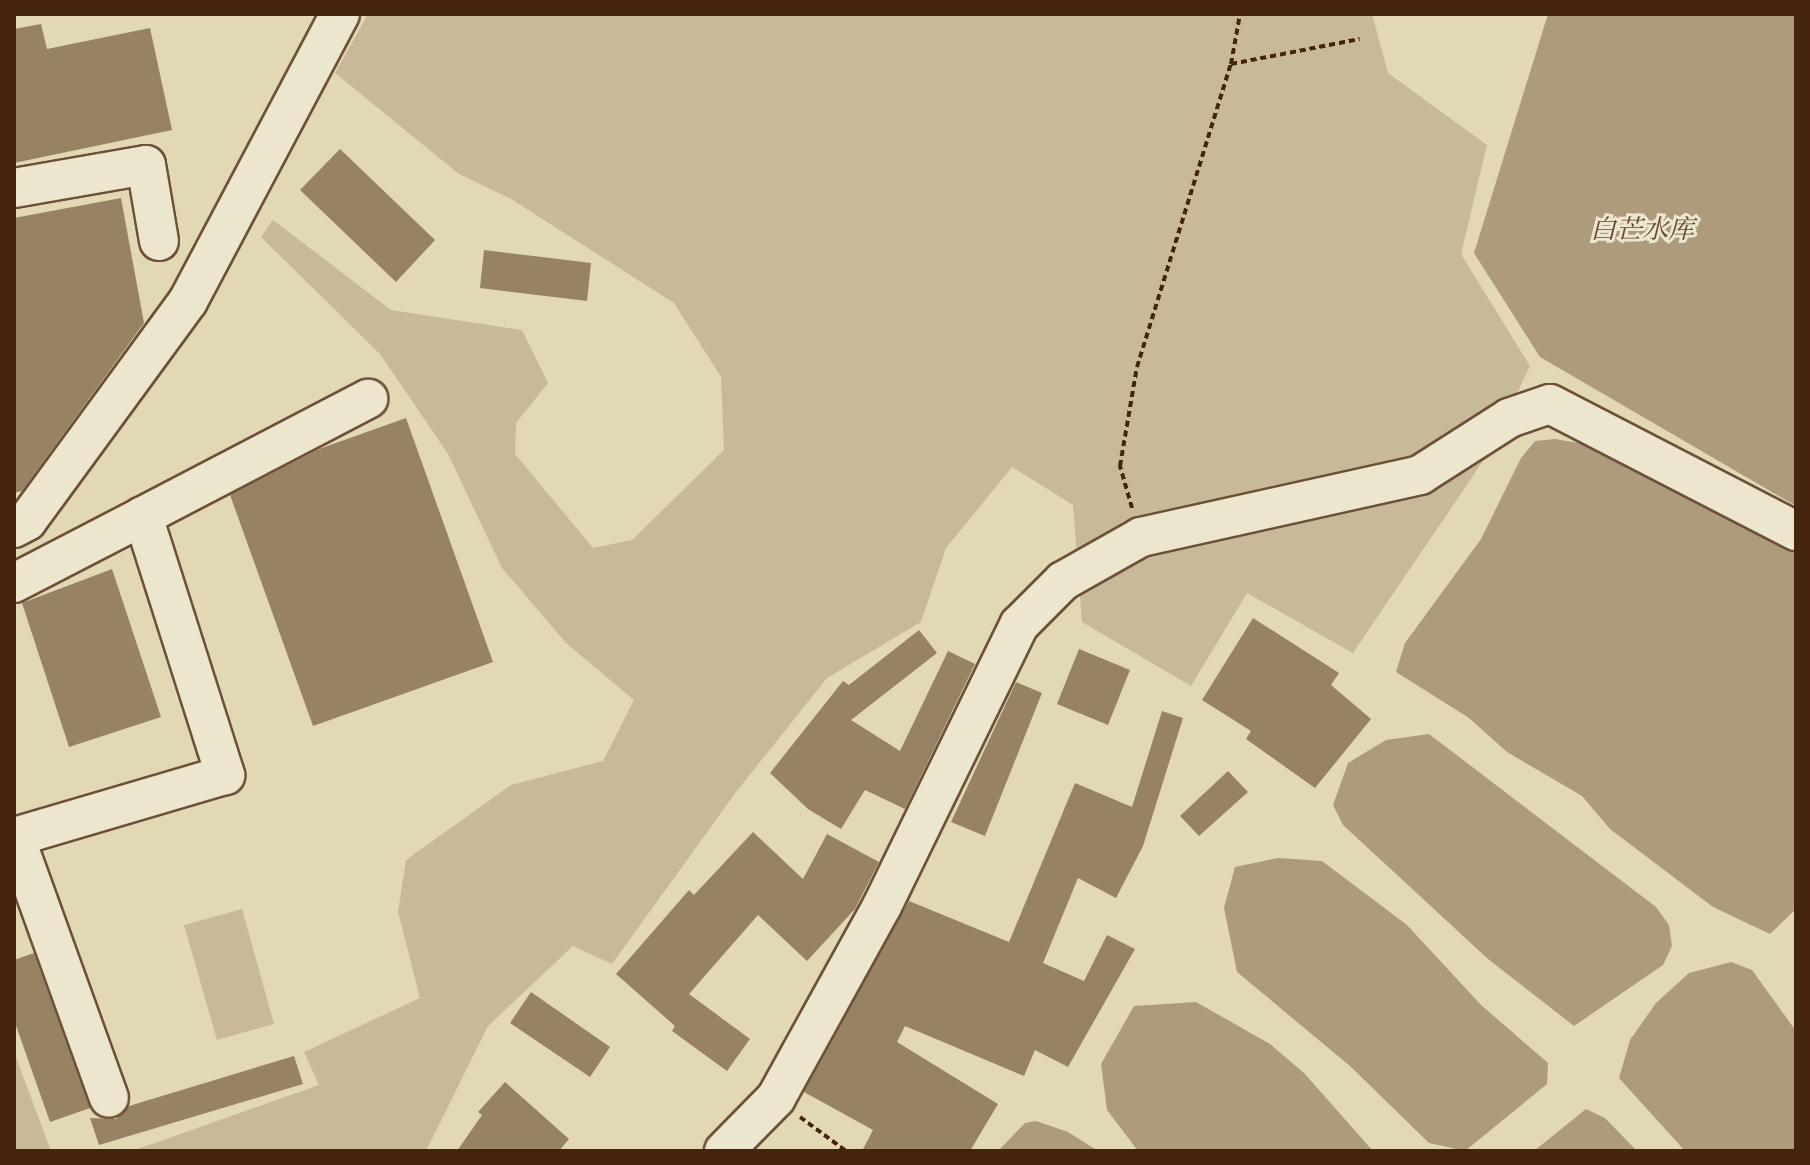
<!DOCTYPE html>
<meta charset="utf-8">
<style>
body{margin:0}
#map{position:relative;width:1810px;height:1165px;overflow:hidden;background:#e3d8b4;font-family:"Libre Caslon Text","Noto Serif SC",serif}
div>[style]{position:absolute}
.green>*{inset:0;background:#c8b998}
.water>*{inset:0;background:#ad9b7c}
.building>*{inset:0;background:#978264}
.path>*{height:4px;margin-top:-2px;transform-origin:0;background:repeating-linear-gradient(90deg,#44240e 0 6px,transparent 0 10px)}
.roads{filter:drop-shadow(2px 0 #6c5138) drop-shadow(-2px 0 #6c5138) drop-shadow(0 2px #6c5138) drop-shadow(0 -2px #6c5138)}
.minor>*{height:38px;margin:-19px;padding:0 19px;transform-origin:19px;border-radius:19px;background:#ede6ce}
span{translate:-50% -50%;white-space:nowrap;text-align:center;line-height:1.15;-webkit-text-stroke:6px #ede6ce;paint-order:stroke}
.water-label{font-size:26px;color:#64482f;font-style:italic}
.frame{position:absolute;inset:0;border:16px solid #44240e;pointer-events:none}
</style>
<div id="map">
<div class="green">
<i style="clip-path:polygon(368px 14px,1372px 14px,1388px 73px,1487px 145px,1461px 254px,1530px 366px,1487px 455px,1353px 653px,1247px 593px,1191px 686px,1082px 622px,1073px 505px,1012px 467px,946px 548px,921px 622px,827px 678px,736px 792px,612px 964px,573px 946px,488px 1026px,426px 1151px,132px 1151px,319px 1085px,304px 1052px,420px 998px,398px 912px,406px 860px,511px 785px,603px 761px,634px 700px,566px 643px,502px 568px,448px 454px,380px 354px,261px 237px,273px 220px,391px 310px,522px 330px,548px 383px,516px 423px,515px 454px,593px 548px,632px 540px,724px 450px,721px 377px,674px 303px,511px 199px,459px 174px,335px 73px)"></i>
<i style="clip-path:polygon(242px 909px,274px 1024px,217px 1040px,184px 925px)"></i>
<i style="clip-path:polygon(14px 1052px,51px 1151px,14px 1151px)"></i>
</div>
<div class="water">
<i style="clip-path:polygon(1548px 14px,1796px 14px,1796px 506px,1540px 357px,1474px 253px)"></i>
<i style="clip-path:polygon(1555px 439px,1596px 446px,1796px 553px,1796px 909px,1770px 934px,1713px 907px,1610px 829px,1582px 796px,1507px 752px,1469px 718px,1396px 672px,1405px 643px,1481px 539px,1521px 458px,1535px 441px)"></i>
<i style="clip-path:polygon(1429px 734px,1656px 907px,1669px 925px,1672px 946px,1663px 965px,1574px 1026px,1488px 959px,1343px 825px,1333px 805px,1348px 763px,1386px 740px)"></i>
<i style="clip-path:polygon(1278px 858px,1322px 861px,1407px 925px,1481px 1005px,1548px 1063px,1547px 1084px,1465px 1151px,1429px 1143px,1350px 1066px,1237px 972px,1224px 908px,1235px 867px)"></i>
<i style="clip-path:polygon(1731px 962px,1752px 970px,1796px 1031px,1796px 1151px,1685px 1151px,1619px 1078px,1630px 1040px,1656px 1003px,1689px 973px)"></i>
<i style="clip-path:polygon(1196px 1002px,1270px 1044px,1304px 1073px,1373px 1151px,1138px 1151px,1107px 1110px,1101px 1064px,1134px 1006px)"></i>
<i style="clip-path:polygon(1586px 1109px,1605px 1118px,1637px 1151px,1534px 1151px)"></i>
<i style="clip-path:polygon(1036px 1121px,1068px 1132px,1098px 1151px,998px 1151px,1025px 1123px)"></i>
</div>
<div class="building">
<i style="clip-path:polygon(41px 24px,47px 49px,150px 28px,172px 130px,14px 163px,14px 29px)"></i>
<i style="clip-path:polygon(340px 149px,435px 240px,396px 282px,300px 190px)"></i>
<i style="clip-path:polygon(121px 198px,144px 323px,22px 491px,14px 493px,14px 218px)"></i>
<i style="clip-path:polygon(484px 250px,591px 263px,587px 301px,480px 288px)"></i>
<i style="clip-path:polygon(406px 418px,493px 662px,313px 726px,230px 495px,319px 449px)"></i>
<i style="clip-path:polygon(112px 569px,161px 717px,69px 747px,22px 603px)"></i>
<i style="clip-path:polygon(1253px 618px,1339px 673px,1331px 685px,1371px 719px,1315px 788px,1246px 739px,1251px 731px,1202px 700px)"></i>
<i style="clip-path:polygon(919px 630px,937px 653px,851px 720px,900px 751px,948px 651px,975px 664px,905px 809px,865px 790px,841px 829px,808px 809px,770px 773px,843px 681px,849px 685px)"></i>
<i style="clip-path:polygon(1079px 649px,1130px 670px,1108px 725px,1057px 704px)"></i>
<i style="clip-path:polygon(1016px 682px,1042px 693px,985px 836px,951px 822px)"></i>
<i style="clip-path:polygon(1162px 711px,1183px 718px,1143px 846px,1116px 898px,1078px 878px,1043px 963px,1084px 981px,1107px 935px,1135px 949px,1068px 1067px,1035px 1050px,1024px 1076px,905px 1026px,897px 1042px,998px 1104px,970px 1151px,862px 1151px,873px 1130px,804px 1092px,909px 901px,1009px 942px,1075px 783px,1132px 807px)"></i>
<i style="clip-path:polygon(1228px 771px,1248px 792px,1199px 836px,1180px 816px)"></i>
<i style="clip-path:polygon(753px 832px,803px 879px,827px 834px,879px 862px,855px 909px,807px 961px,758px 915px,689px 994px,750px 1039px,727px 1071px,672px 1031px,675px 1026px,616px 974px,689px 890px,694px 895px)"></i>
<i style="clip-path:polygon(34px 953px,90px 1108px,50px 1122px,14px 1020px,14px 960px)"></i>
<i style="clip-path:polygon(531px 992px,610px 1047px,590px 1077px,510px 1023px)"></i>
<i style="clip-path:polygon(294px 1056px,303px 1084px,99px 1145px,90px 1118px,116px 1119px,129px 1106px)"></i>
<i style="clip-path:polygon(505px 1082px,569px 1139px,559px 1151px,457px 1151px,482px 1115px,478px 1112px)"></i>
</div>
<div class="path">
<i style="left:1231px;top:64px;width:51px;rotate:-79.8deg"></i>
<i style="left:1132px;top:508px;width:44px;rotate:-105.9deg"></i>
<i style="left:1120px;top:466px;width:100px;rotate:-80.3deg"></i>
<i style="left:1137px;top:367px;width:317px;rotate:-72.8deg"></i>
<i style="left:1231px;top:64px;width:131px;rotate:-11deg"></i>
<i style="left:800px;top:1117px;width:57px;rotate:36.5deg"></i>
</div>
<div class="roads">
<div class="minor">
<i style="left:14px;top:188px;width:134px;rotate:-9.9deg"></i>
<i style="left:146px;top:165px;width:77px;rotate:80.3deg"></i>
<i style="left:143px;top:516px;width:254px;rotate:-27.5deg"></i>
<i style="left:14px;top:528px;width:15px;rotate:-28deg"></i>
<i style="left:27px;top:521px;width:273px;rotate:-53.8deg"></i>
<i style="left:188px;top:301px;width:325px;rotate:-62.1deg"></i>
<i style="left:14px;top:583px;width:145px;rotate:-27.4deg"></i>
<i style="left:143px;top:516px;width:272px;rotate:72.4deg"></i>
<i style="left:225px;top:775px;width:220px;rotate:163.6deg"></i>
<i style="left:15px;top:837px;width:277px;rotate:70.2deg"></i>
<i style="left:724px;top:1151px;width:74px;rotate:-45.5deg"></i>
<i style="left:776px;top:1098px;width:219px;rotate:-61.1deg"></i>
<i style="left:882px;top:906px;width:313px;rotate:-64deg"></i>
<i style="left:1019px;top:625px;width:62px;rotate:-45deg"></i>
<i style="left:1063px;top:581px;width:90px;rotate:-29.4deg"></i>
<i style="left:1141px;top:537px;width:286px;rotate:-12.5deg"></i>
<i style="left:1420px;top:475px;width:106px;rotate:-32.6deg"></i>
<i style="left:1509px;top:418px;width:43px;rotate:-18.9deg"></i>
<i style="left:1550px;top:404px;width:277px;rotate:27.3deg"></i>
</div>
</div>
<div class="water-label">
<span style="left:1642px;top:230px">白芒水库</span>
</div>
<div class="frame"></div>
</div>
